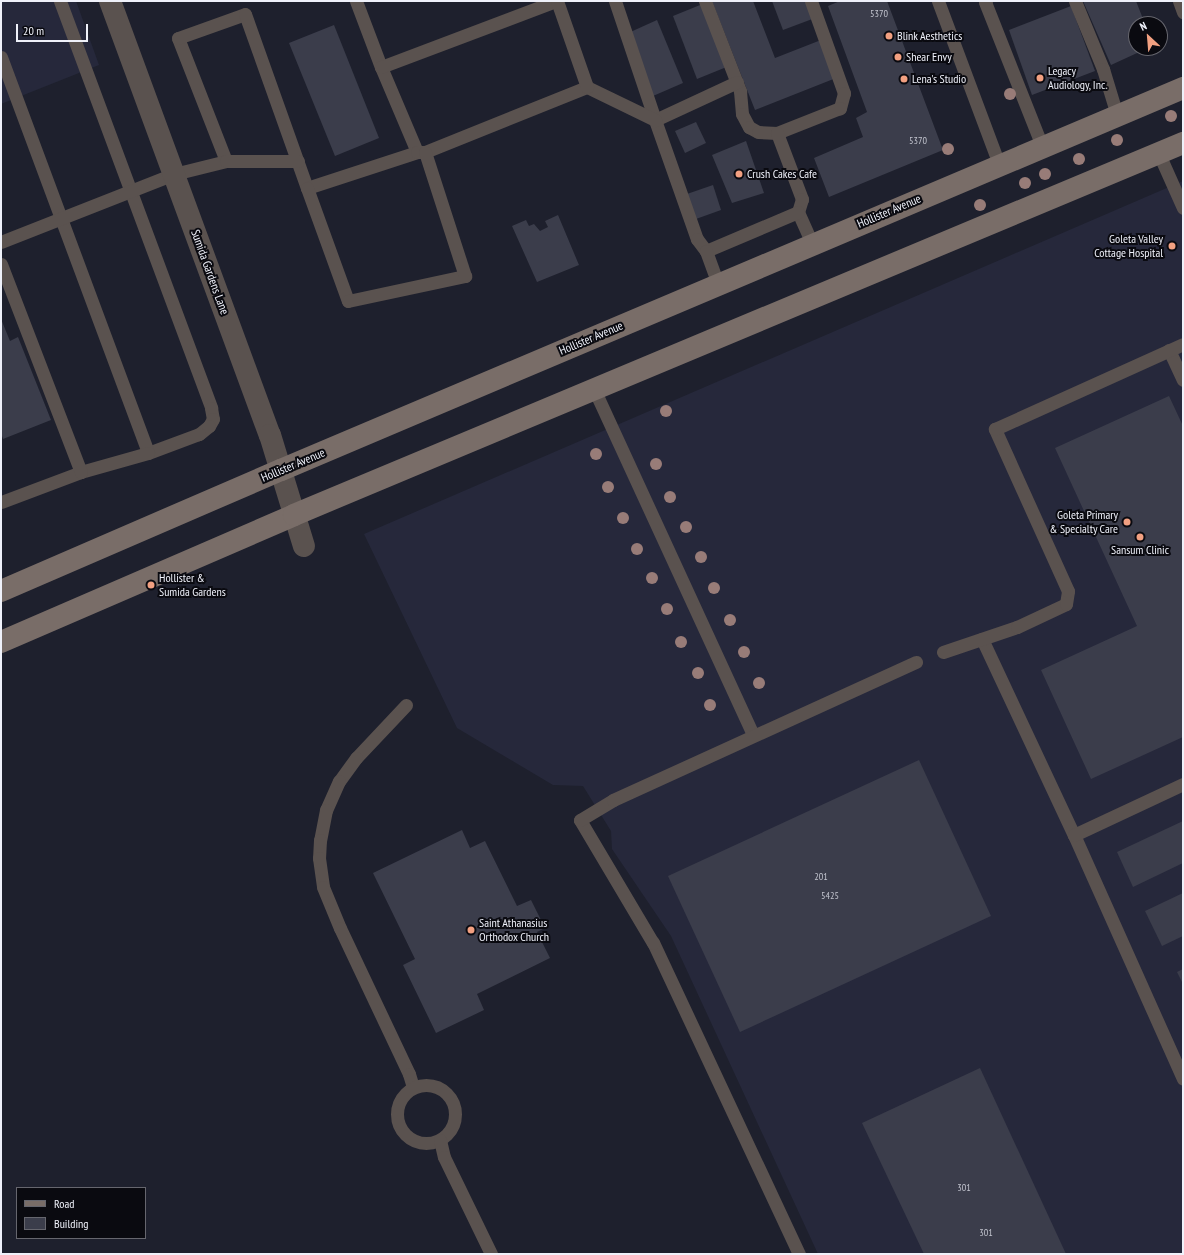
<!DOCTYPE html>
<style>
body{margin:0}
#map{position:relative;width:1184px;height:1255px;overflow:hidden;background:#1e202d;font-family:"PT Sans Narrow",sans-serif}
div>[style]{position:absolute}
.built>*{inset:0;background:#26283b}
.building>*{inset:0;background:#3b3d4b}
.lane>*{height:13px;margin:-6.5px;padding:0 6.5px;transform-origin:6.5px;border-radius:6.5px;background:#5a524f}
.lane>.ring{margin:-6.5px;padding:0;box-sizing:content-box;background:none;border:13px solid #5a524f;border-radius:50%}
.street>*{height:22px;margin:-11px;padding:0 11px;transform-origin:11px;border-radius:11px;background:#5a524f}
.secondary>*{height:22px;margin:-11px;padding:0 11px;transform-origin:11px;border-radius:11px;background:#796d68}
.trees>*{width:12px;height:12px;margin:-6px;border-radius:50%;background:#987c78}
.dots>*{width:11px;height:11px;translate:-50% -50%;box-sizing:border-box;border:2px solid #0a0a10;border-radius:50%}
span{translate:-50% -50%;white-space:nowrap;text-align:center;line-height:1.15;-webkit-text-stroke:4px #0a0a10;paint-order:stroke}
.number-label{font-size:10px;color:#c2c4ce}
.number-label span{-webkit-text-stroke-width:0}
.poi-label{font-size:12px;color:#eff1fa}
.left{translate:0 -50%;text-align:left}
.right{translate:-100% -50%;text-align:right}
.street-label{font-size:12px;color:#eff1fa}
.frame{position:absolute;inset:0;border:2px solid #eff1fa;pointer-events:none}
.legend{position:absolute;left:16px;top:1187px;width:130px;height:52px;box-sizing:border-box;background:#0a0a10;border:1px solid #66666e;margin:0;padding:5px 7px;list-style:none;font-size:12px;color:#eff1fa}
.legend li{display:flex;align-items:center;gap:8px;height:20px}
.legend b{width:20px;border:1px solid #66666e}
.north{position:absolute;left:1128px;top:16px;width:40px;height:40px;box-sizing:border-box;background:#0a0a10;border:1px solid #66666e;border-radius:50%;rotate:334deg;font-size:11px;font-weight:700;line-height:16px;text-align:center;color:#eff1fa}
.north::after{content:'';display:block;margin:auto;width:14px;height:18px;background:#f2a081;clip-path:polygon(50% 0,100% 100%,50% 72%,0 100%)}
.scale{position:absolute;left:16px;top:24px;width:72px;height:18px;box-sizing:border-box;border:2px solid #eff1fa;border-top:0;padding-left:5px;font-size:12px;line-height:14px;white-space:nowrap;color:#eff1fa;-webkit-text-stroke:3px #0a0a10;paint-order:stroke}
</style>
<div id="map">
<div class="built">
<i style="clip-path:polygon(1px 1px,76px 1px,99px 65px,1px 104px)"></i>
<i style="clip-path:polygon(1183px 181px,1183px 1254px,818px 1254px,671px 936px,612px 849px,611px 831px,583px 786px,553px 785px,457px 728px,364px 534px)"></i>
</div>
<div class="building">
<i style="clip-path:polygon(712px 1px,753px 1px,775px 58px,821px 40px,836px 78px,755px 110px)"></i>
<i style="clip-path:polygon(772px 1px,809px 1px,815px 18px,783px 30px)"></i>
<i style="clip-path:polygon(840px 1px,887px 1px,943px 150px,829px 197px,814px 158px,863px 137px,856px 118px,867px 112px,828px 6px)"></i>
<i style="clip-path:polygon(1083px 1px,1136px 1px,1145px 24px,1136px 24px,1136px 48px,1148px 48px,1111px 65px)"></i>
<i style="clip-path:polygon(705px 3px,729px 66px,697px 79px,673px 16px)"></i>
<i style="clip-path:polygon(1071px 6px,1095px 71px,1032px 95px,1009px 30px)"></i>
<i style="clip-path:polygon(657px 20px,683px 83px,653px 96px,626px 34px)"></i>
<i style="clip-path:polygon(334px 25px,379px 138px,335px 156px,289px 43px)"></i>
<i style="clip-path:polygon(696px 122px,706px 143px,685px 153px,675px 131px)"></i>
<i style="clip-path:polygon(746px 141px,764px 193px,732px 203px,712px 155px)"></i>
<i style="clip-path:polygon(713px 185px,721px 210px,696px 219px,687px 194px)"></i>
<i style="clip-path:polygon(558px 215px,579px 265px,537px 282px,512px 226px,526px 220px,529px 226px,534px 224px,540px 231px,548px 227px,545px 221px)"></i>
<i style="clip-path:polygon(1px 319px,10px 341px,18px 337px,51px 420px,3px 439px,1px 433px)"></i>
<i style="clip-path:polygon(1169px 396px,1183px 426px,1183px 737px,1091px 779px,1041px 670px,1137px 626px,1055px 448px)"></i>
<i style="clip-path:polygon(919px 760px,991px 916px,740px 1032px,668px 876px)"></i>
<i style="clip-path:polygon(1183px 821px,1183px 863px,1133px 887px,1117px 852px)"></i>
<i style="clip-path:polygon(462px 830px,470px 848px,485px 841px,517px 906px,531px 900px,545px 928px,537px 932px,550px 958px,477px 994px,484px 1010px,436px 1033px,403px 965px,415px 959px,373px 873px)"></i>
<i style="clip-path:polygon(1183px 893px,1183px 936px,1162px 946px,1145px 911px)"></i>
<i style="clip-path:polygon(1183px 969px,1183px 984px,1177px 972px)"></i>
<i style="clip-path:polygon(980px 1068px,1066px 1254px,924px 1254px,862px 1123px)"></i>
</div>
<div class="lane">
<i style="left:60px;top:1px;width:434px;rotate:69.6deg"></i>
<i style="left:211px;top:408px;width:11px;rotate:80deg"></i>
<i style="left:213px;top:419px;width:8px;rotate:120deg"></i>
<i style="left:209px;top:426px;width:13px;rotate:141deg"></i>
<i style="left:199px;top:434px;width:54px;rotate:159.6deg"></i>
<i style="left:356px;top:1px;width:71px;rotate:69.3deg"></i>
<i style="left:381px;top:67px;width:92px;rotate:67deg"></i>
<i style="left:615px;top:1px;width:126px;rotate:71.4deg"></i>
<i style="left:705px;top:1px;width:97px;rotate:68.7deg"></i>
<i style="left:740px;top:91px;width:23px;rotate:85deg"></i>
<i style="left:742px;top:114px;width:15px;rotate:62deg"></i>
<i style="left:749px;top:127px;width:10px;rotate:29deg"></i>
<i style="left:758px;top:132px;width:19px;rotate:3deg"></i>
<i style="left:811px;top:1px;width:98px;rotate:70.3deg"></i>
<i style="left:844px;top:93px;width:16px;rotate:105deg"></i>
<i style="left:840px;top:108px;width:68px;rotate:158.4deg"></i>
<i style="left:777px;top:133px;width:71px;rotate:69.3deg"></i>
<i style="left:802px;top:199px;width:14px;rotate:107deg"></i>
<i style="left:798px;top:212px;width:35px;rotate:66deg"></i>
<i style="left:938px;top:1px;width:174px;rotate:69.5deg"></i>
<i style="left:986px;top:1px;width:1px;rotate:135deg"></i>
<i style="left:985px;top:2px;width:155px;rotate:68.4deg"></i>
<i style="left:1075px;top:1px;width:74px;rotate:67.6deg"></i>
<i style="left:1103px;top:69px;width:48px;rotate:73.1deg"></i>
<i style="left:1179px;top:1px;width:12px;rotate:70deg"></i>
<i style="left:1px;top:57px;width:422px;rotate:69.6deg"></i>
<i style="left:148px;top:453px;width:70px;rotate:164.2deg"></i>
<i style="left:81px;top:472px;width:85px;rotate:159.4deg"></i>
<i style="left:381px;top:67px;width:187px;rotate:-20.7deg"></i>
<i style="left:737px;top:82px;width:90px;rotate:155.1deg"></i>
<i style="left:655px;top:120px;width:126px;rotate:70.6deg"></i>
<i style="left:697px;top:239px;width:15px;rotate:53deg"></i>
<i style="left:706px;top:251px;width:100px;rotate:-23deg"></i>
<i style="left:587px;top:87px;width:76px;rotate:25.9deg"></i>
<i style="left:1159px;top:154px;width:59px;rotate:66deg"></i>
<i style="left:226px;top:161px;width:132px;rotate:-111.3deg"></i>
<i style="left:178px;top:38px;width:71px;rotate:-19.7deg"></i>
<i style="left:245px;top:14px;width:185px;rotate:70.4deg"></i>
<i style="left:307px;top:188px;width:116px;rotate:-18.1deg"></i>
<i style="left:417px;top:152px;width:8px"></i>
<i style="left:425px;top:152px;width:175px;rotate:-21.9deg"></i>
<i style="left:587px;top:87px;width:91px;rotate:-109.2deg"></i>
<i style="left:307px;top:188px;width:120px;rotate:70.1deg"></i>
<i style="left:348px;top:301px;width:120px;rotate:-12.1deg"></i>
<i style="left:465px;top:276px;width:130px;rotate:-107.9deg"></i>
<i style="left:1px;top:242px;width:186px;rotate:-21.5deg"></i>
<i style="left:174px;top:174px;width:54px;rotate:-14deg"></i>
<i style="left:226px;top:161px;width:72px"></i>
<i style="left:706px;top:251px;width:35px;rotate:70deg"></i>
<i style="left:1px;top:264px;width:223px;rotate:69deg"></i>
<i style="left:1169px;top:350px;width:33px;rotate:65deg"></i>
<i style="left:594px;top:389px;width:381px;rotate:65.3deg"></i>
<i style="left:982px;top:639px;width:217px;rotate:64.9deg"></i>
<i style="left:1074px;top:835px;width:267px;rotate:65.9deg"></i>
<i style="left:943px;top:652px;width:78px;rotate:-18.7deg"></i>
<i style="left:1017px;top:627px;width:54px;rotate:-25.1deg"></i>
<i style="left:1066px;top:604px;width:13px;rotate:-81deg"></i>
<i style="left:1068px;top:591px;width:178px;rotate:-114.3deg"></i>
<i style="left:995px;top:429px;width:206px;rotate:-24.3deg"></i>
<i style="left:406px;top:705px;width:73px;rotate:133.3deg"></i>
<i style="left:356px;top:758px;width:29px;rotate:126deg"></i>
<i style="left:339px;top:781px;width:32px;rotate:114deg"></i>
<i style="left:326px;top:810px;width:31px;rotate:101deg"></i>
<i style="left:320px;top:840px;width:18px;rotate:93deg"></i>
<i style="left:319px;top:858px;width:29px;rotate:82deg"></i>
<i style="left:323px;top:887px;width:44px;rotate:67.5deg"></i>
<i style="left:340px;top:928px;width:161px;rotate:64.7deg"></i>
<i style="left:409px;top:1074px;width:14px;rotate:73deg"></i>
<i style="left:1074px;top:835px;width:120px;rotate:-25.1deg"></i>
<i class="ring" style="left:397px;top:1085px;width:45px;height:45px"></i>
<i style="left:440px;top:1140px;width:17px;rotate:77deg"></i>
<i style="left:444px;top:1157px;width:108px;rotate:64.1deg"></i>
<i style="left:799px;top:1254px;width:344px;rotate:-115.1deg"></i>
<i style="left:653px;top:943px;width:143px;rotate:-120.7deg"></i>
<i style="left:580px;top:820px;width:39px;rotate:-31deg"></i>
<i style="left:613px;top:800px;width:333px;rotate:-24.5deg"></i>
</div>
<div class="street">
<i style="left:110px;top:1px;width:463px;rotate:69.8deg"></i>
<i style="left:270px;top:435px;width:116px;rotate:73deg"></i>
</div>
<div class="secondary">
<i style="left:1px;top:591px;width:305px;rotate:-23.4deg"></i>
<i style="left:281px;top:470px;width:980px;rotate:-22.95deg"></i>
<i style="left:1px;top:642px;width:319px;rotate:-23.4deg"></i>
<i style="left:294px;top:515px;width:964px;rotate:-22.71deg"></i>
</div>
<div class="trees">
<i style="left:1010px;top:94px"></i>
<i style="left:1171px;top:116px"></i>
<i style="left:1117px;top:140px"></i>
<i style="left:948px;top:149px"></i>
<i style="left:1079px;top:159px"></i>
<i style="left:1045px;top:174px"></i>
<i style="left:1025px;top:183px"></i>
<i style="left:980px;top:205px"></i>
<i style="left:666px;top:411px"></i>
<i style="left:596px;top:454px"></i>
<i style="left:656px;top:464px"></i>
<i style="left:608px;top:487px"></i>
<i style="left:670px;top:497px"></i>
<i style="left:623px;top:518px"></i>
<i style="left:686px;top:527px"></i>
<i style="left:637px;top:549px"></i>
<i style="left:701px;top:557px"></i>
<i style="left:652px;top:578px"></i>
<i style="left:714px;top:588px"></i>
<i style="left:667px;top:609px"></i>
<i style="left:730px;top:620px"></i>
<i style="left:681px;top:642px"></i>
<i style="left:744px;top:652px"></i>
<i style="left:698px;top:673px"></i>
<i style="left:759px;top:683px"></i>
<i style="left:710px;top:705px"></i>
</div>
<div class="dots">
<i style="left:889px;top:36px;background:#f2a081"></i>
<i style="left:898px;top:57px;background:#f2a081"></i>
<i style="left:1040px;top:78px;background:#f2a081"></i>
<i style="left:904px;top:79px;background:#f2a081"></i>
<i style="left:739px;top:174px;background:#f2a081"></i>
<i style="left:1172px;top:246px;background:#f2a081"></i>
<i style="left:1127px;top:522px;background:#f2a081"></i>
<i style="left:1140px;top:537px;background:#f2a081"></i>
<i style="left:151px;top:585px;background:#f2a081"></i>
<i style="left:471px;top:930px;background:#f2a081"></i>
</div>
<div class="number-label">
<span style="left:879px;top:14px">5370</span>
<span style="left:918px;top:141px">5370</span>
<span style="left:821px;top:877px">201</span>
<span style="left:830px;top:896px">5425</span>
<span style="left:964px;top:1188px">301</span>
<span style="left:986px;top:1233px">301</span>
</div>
<div class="poi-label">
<span class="left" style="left:897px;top:36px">Blink Aesthetics</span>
<span class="left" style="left:906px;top:57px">Shear Envy</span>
<span class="left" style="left:1048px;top:78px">Legacy<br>Audiology, Inc.</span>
<span class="left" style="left:912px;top:79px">Lena's Studio</span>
<span class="left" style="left:747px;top:174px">Crush Cakes Cafe</span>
<span class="right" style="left:1163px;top:246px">Goleta Valley<br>Cottage Hospital</span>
<span class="right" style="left:1118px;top:522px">Goleta Primary<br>&amp; Specialty Care</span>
<span style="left:1140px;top:550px">Sansum Clinic</span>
<span class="left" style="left:159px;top:585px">Hollister &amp;<br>Sumida Gardens</span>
<span class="left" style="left:479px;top:930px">Saint Athanasius<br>Orthodox Church</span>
</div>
<div class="street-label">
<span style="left:889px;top:211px;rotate:-23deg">Hollister Avenue</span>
<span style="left:210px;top:272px;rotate:70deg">Sumida Gardens Lane</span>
<span style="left:591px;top:338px;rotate:-23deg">Hollister Avenue</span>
<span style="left:293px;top:465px;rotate:-23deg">Hollister Avenue</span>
</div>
<div class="frame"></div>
<ul class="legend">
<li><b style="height:5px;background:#796d68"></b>Road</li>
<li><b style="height:11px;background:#3b3d4b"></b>Building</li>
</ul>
<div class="north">N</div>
<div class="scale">20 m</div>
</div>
